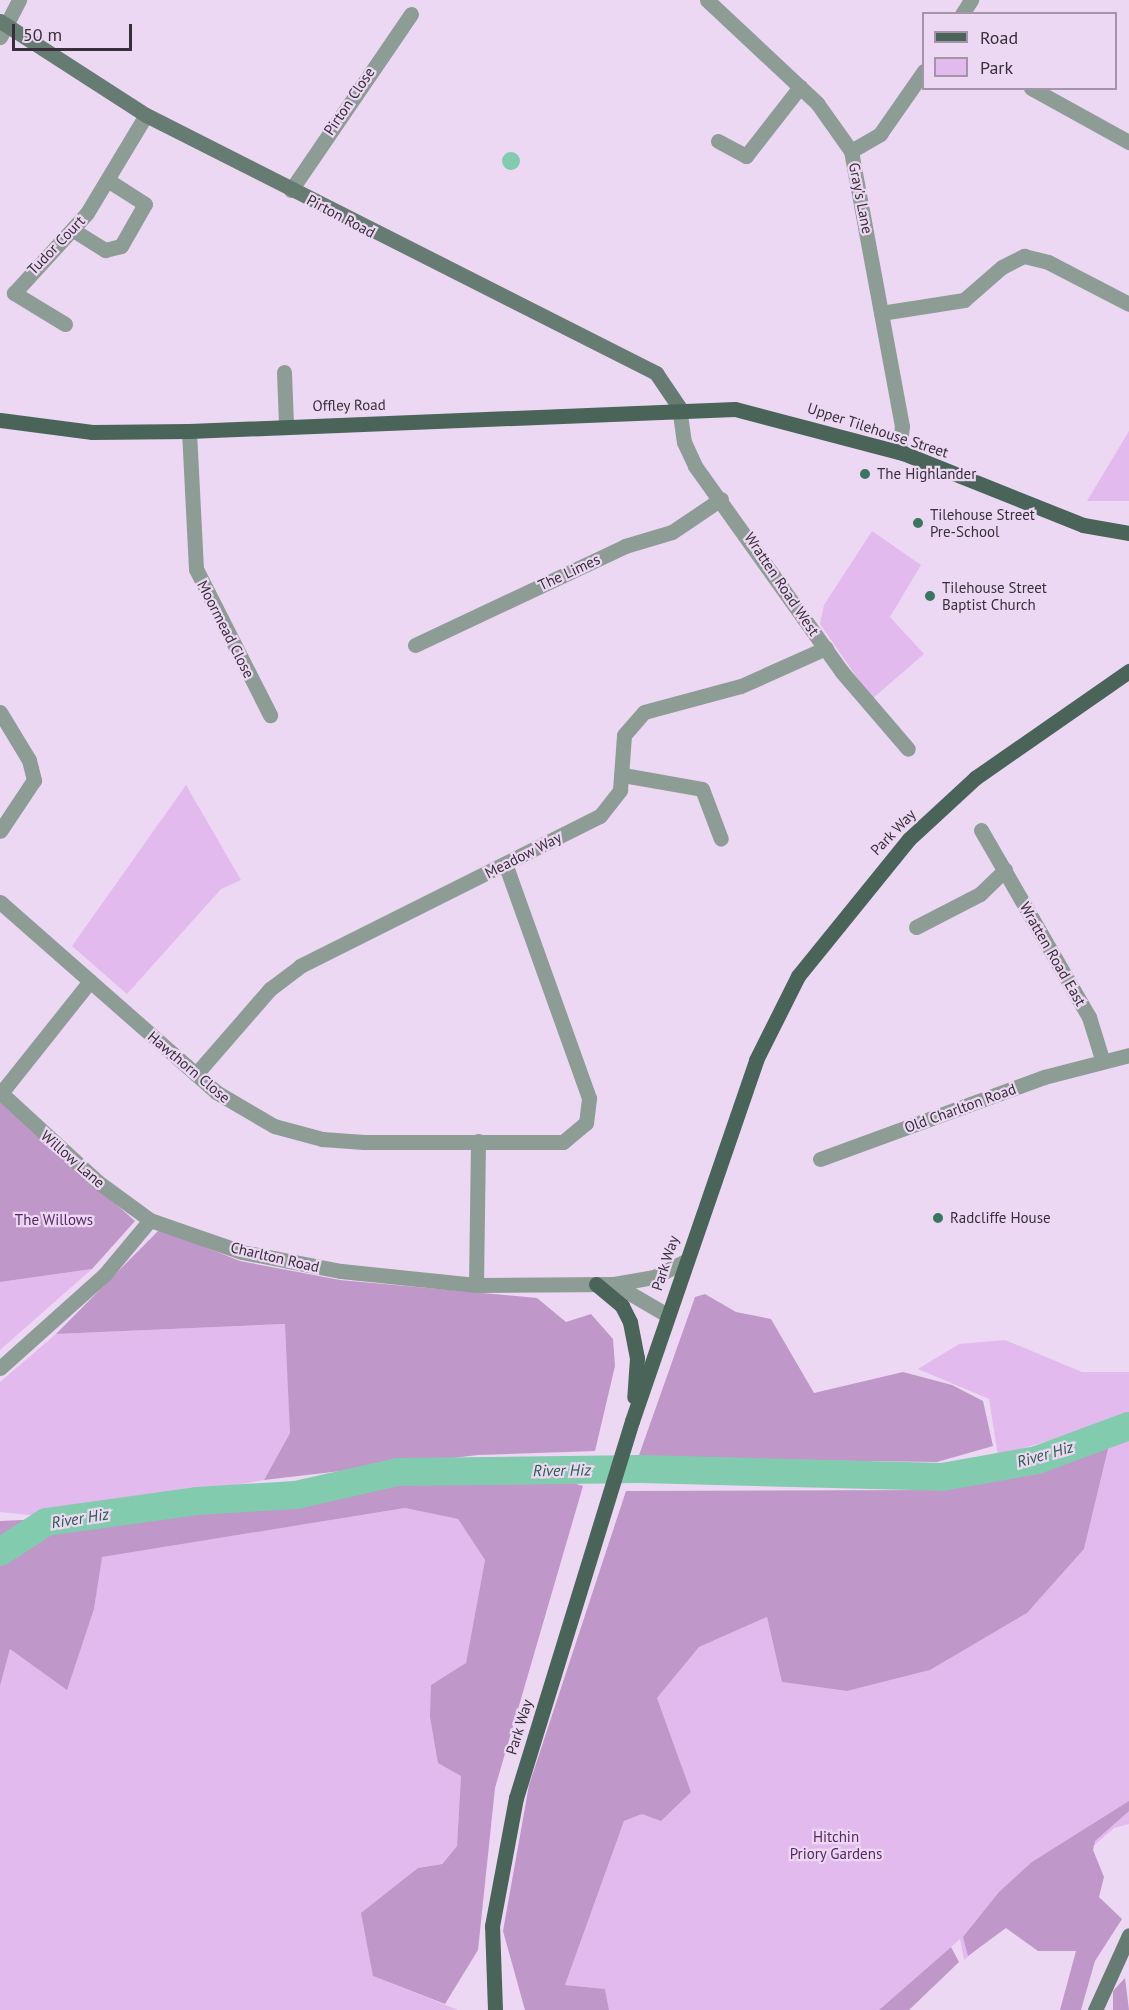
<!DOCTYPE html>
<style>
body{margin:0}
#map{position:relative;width:1129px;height:2010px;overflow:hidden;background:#edd8f3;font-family:"PT Sans",sans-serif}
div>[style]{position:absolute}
.green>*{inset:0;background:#e2baed}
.forest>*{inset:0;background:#bf97c9}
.water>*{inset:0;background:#83cbae}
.round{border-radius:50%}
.river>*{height:28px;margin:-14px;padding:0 14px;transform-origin:14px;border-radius:14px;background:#83cbae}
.minor>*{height:15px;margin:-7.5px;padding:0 7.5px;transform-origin:7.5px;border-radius:7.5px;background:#8e9c96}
.tertiary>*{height:15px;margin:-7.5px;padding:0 7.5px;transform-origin:7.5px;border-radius:7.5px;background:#8e9c96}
.secondary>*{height:15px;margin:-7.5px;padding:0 7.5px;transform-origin:7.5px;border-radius:7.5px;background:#667c72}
.primary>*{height:15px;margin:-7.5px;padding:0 7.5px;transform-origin:7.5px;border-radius:7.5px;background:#4a6459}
.dots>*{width:16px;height:16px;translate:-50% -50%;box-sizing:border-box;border:3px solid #edd8f3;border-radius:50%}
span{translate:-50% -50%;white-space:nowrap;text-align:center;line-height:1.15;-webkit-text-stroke:4.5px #edd8f3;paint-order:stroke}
.street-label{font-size:15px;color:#372f3a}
.poi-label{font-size:15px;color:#372f3a}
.left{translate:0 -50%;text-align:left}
.park-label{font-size:15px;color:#572664}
.water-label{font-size:16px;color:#265e4a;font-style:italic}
.legend{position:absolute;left:922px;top:12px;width:195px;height:78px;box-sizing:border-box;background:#edd8f3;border:2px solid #a494a9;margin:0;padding:8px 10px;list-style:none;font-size:18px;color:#372f3a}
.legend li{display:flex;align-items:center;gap:12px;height:30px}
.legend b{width:30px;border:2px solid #a494a9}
.scale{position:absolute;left:12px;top:24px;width:120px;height:27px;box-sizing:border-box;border:3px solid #372f3a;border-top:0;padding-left:8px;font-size:18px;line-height:21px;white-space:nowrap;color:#372f3a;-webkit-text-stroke:4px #edd8f3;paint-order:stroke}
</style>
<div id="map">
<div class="green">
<i style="clip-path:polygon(1129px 431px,1129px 501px,1087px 501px)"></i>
<i style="clip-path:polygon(872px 531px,921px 565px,890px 617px,924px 654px,872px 699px,820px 624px,824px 605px)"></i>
<i style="clip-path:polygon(186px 785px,241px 880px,221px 889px,127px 994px,72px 946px)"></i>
<i style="clip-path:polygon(92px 1269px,0 1350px,0 1282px)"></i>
<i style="clip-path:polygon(286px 1324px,290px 1433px,264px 1480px,49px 1517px,0 1512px,0 1382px,56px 1334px)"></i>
<i style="clip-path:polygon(1005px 1340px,1082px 1372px,1129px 1372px,1129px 1824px,1114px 1828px,964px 1960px,960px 1939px,879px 2010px,609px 2010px,605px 1989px,565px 1985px,624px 1821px,691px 1792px,657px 1698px,699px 1647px,767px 1617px,783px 1682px,847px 1691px,930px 1670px,1027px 1613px,1084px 1549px,1110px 1441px,1104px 1424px,998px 1456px,989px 1399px,918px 1369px,959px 1344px)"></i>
<i style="clip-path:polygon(405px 1508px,458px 1519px,485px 1560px,466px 1664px,431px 1685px,461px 1776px,457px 1846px,441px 1864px,418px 1868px,373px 1976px,458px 2010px,0 2010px,0 1686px,10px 1649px,67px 1689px,94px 1609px,101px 1557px)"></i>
</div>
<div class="forest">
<i style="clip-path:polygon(0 1101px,135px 1221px,92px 1269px,0 1282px)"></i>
<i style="clip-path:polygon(160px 1229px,240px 1261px,340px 1280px,537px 1298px,566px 1322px,591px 1314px,613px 1339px,615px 1366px,595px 1451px,478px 1455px,264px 1480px,290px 1433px,285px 1324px,56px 1334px)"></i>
<i style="clip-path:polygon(705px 1294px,736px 1312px,771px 1319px,814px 1393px,903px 1372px,952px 1385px,983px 1401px,993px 1446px,937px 1462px,638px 1458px,695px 1297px)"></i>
<i style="clip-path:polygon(1110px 1441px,1084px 1549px,1027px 1613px,930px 1670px,847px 1691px,782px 1682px,767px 1617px,699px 1647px,657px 1698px,691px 1792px,661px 1821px,642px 1814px,624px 1821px,565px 1985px,605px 1989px,609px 2010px,525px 2010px,503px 1931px,529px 1785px,626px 1491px,942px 1490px)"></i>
<i style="clip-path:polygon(402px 1479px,560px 1479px,583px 1486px,495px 1788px,478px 1950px,445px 2004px,373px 1976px,361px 1913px,418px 1868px,442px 1864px,457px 1846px,461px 1776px,438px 1763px,430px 1717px,431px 1685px,466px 1663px,485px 1560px,458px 1519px,405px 1508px,102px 1557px,94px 1609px,67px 1690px,10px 1649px,0 1686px,0 1521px,156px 1514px,258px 1493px)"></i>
<i style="clip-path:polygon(1129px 1801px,1129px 1811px,1095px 1841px,1093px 1850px,1104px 1877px,1099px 1897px,1122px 1919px,1095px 1961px,1081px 2010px,1060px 2010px,1076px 1951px,1038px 1951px,1006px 1928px,968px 1956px,963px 1937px,999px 1892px,1032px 1862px)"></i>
<i style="clip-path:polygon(951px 1947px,959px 1962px,909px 2010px,879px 2010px)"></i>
<i style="clip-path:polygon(1125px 1978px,1129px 2010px,1113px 2010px,1113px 1991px)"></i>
</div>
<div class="water">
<i class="round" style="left:502px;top:152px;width:18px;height:18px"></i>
</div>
<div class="river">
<i style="left:0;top:1552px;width:55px;rotate:-33.1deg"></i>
<i style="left:46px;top:1522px;width:152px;rotate:-7.9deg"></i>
<i style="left:197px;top:1501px;width:99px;rotate:-3.5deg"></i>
<i style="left:296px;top:1495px;width:105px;rotate:-12.7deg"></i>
<i style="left:398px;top:1472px;width:243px;rotate:-0.7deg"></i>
<i style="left:641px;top:1469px;width:301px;rotate:1.5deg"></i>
<i style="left:942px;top:1477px;width:97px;rotate:-10.1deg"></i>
<i style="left:1037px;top:1460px;width:98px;rotate:-20.3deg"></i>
</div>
<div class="minor">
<i style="left:707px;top:0;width:151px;rotate:43.1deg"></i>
<i style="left:817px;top:103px;width:59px;rotate:54.7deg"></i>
<i style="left:851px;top:151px;width:280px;rotate:79.5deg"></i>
<i style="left:902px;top:426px;width:26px;rotate:97deg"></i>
<i style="left:962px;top:14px;width:17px;rotate:-57deg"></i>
<i style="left:0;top:37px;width:42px;rotate:-62.8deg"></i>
<i style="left:1031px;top:88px;width:112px;rotate:28.9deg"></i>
<i style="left:718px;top:141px;width:32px;rotate:28deg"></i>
<i style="left:746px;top:156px;width:88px;rotate:-52deg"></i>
<i style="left:851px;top:151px;width:34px;rotate:-30deg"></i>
<i style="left:880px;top:134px;width:77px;rotate:-55.1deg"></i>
<i style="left:291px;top:190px;width:213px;rotate:-55.7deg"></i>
<i style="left:73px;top:230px;width:38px;rotate:32deg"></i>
<i style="left:105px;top:250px;width:16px;rotate:-14deg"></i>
<i style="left:121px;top:246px;width:48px;rotate:-60.3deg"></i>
<i style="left:145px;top:204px;width:43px;rotate:-147.4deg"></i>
<i style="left:881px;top:313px;width:84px;rotate:-8.9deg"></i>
<i style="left:964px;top:300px;width:50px;rotate:-41deg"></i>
<i style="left:1002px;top:267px;width:25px;rotate:-27deg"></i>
<i style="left:1024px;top:256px;width:25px;rotate:14deg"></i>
<i style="left:1048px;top:262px;width:91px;rotate:27.4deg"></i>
<i style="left:65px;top:324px;width:60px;rotate:-148.7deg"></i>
<i style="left:14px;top:293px;width:108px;rotate:-47.6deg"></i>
<i style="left:87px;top:213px;width:114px;rotate:-59deg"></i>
<i style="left:284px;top:372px;width:53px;rotate:87.8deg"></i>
<i style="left:679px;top:407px;width:35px;rotate:82deg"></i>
<i style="left:684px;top:442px;width:26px;rotate:65deg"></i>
<i style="left:695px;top:466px;width:253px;rotate:54.5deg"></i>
<i style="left:842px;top:672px;width:101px;rotate:49.4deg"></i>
<i style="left:189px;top:431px;width:138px;rotate:87.1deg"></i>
<i style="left:196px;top:569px;width:164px;rotate:63.1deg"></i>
<i style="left:415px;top:645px;width:232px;rotate:-25.2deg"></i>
<i style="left:625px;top:546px;width:49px;rotate:-16.6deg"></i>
<i style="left:672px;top:532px;width:59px;rotate:-34deg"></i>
<i style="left:0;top:712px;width:56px;rotate:58.9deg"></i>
<i style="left:29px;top:760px;width:21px;rotate:76deg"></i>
<i style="left:34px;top:780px;width:61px;rotate:123.7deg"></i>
<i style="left:623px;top:775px;width:80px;rotate:10deg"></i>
<i style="left:702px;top:789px;width:53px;rotate:69.2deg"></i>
<i style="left:981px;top:830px;width:216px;rotate:60deg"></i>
<i style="left:1089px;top:1017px;width:44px;rotate:72.8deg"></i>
<i style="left:0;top:902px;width:288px;rotate:41.3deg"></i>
<i style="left:216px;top:1092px;width:67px;rotate:30.4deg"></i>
<i style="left:274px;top:1126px;width:50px;rotate:15.2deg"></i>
<i style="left:322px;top:1139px;width:42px;rotate:4.1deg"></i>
<i style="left:364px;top:1142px;width:199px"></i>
<i style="left:563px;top:1142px;width:30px;rotate:-40deg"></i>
<i style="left:586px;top:1123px;width:25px;rotate:-83deg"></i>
<i style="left:589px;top:1098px;width:249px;rotate:-109.7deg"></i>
<i style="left:916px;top:927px;width:72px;rotate:-27.3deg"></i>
<i style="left:980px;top:894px;width:35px;rotate:-44deg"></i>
<i style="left:196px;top:1074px;width:113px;rotate:-49deg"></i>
<i style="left:270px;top:989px;width:38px;rotate:-37deg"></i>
<i style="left:300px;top:966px;width:335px;rotate:-26.6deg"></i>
<i style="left:600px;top:816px;width:33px;rotate:-52deg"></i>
<i style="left:620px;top:790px;width:55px;rotate:-85.8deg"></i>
<i style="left:624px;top:735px;width:30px;rotate:-49deg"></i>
<i style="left:644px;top:712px;width:100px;rotate:-15deg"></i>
<i style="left:741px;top:686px;width:93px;rotate:-24.1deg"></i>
<i style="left:1px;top:1093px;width:143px;rotate:-51.5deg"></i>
<i style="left:820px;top:1159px;width:239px;rotate:-20.1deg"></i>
<i style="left:1044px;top:1077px;width:88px;rotate:-14.5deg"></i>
<i style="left:476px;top:1285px;width:144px;rotate:-89.2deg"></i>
<i style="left:0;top:1368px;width:141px;rotate:-41.8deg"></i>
<i style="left:105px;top:1274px;width:70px;rotate:-50.2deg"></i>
</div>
<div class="tertiary">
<i style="left:0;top:1092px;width:133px;rotate:42.6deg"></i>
<i style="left:98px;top:1182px;width:64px;rotate:36.2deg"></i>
<i style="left:150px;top:1220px;width:97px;rotate:19.2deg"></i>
<i style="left:242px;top:1252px;width:101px;rotate:10.9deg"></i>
<i style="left:341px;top:1271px;width:136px;rotate:5.9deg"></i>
<i style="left:476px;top:1285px;width:138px;rotate:-0.4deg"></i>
<i style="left:614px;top:1284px;width:41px;rotate:-9.9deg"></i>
<i style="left:654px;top:1277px;width:34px;rotate:-27deg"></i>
<i style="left:614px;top:1284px;width:61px;rotate:30.3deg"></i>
</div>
<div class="secondary">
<i style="left:0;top:21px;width:174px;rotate:32.8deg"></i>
<i style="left:146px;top:115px;width:572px;rotate:26.83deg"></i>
<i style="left:656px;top:373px;width:41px;rotate:55.9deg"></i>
<i style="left:1095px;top:2010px;width:82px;rotate:-65.6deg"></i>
</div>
<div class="primary">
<i style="left:0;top:420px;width:93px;rotate:7.4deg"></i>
<i style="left:92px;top:432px;width:97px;rotate:-0.6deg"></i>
<i style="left:189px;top:431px;width:546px;rotate:-2.31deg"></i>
<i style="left:735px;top:409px;width:174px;rotate:14.7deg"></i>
<i style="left:903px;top:453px;width:194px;rotate:21.8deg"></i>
<i style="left:1083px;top:525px;width:47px;rotate:9.9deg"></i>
<i style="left:596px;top:1284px;width:34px;rotate:40deg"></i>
<i style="left:622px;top:1306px;width:18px;rotate:63deg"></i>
<i style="left:630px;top:1322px;width:37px;rotate:79deg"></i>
<i style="left:637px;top:1358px;width:39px;rotate:94deg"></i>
<i style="left:495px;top:2010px;width:84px;rotate:-92deg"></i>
<i style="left:492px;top:1926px;width:130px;rotate:-79.4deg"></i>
<i style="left:516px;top:1798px;width:394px;rotate:-72.9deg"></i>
<i style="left:632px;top:1421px;width:382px;rotate:-71deg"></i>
<i style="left:756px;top:1060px;width:94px;rotate:-63.4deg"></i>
<i style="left:798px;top:976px;width:176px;rotate:-51deg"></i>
<i style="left:909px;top:839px;width:90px;rotate:-42.7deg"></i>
<i style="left:975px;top:778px;width:188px;rotate:-34.8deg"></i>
</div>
<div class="dots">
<i style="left:865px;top:474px;background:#3a755f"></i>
<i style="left:918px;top:523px;background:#3a755f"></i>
<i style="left:930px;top:596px;background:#3a755f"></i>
<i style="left:938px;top:1218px;background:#3a755f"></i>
</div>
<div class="street-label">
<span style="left:349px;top:101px;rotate:-56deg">Pirton Close</span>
<span style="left:861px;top:198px;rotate:79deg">Gray's Lane</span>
<span style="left:341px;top:216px;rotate:28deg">Pirton Road</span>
<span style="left:56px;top:245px;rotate:-46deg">Tudor Court</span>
<span style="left:349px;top:405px;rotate:-1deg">Offley Road</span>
<span style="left:878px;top:430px;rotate:18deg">Upper Tilehouse Street</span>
<span style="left:569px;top:572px;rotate:-25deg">The Limes</span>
<span style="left:782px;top:584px;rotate:56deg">Wratten Road West</span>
<span style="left:226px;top:629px;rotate:63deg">Moormead Close</span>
<span style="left:893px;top:832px;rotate:-46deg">Park Way</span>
<span style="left:523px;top:855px;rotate:-27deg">Meadow Way</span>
<span style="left:1053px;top:954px;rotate:60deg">Wratten Road East</span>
<span style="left:189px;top:1067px;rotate:40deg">Hawthorn Close</span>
<span style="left:960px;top:1108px;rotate:-20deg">Old Charlton Road</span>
<span style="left:73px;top:1159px;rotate:41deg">Willow Lane</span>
<span style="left:275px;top:1257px;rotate:13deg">Charlton Road</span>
<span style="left:665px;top:1263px;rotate:-72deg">Park Way</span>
<span style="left:519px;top:1727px;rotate:-73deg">Park Way</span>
</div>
<div class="poi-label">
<span class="left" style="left:877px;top:474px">The Highlander</span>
<span class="left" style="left:930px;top:523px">Tilehouse Street<br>Pre-School</span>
<span class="left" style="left:942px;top:596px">Tilehouse Street<br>Baptist Church</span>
<span class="left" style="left:950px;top:1218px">Radcliffe House</span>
</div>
<div class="park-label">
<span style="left:54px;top:1220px">The Willows</span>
<span style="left:836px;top:1845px">Hitchin<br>Priory Gardens</span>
</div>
<div class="water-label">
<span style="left:1045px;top:1454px;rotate:-16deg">River Hiz</span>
<span style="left:562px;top:1470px;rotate:-1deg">River Hiz</span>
<span style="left:80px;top:1518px;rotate:-9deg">River Hiz</span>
</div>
<ul class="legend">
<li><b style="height:8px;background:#4a6459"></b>Road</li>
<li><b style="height:16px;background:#e2baed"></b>Park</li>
</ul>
<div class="scale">50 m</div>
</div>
